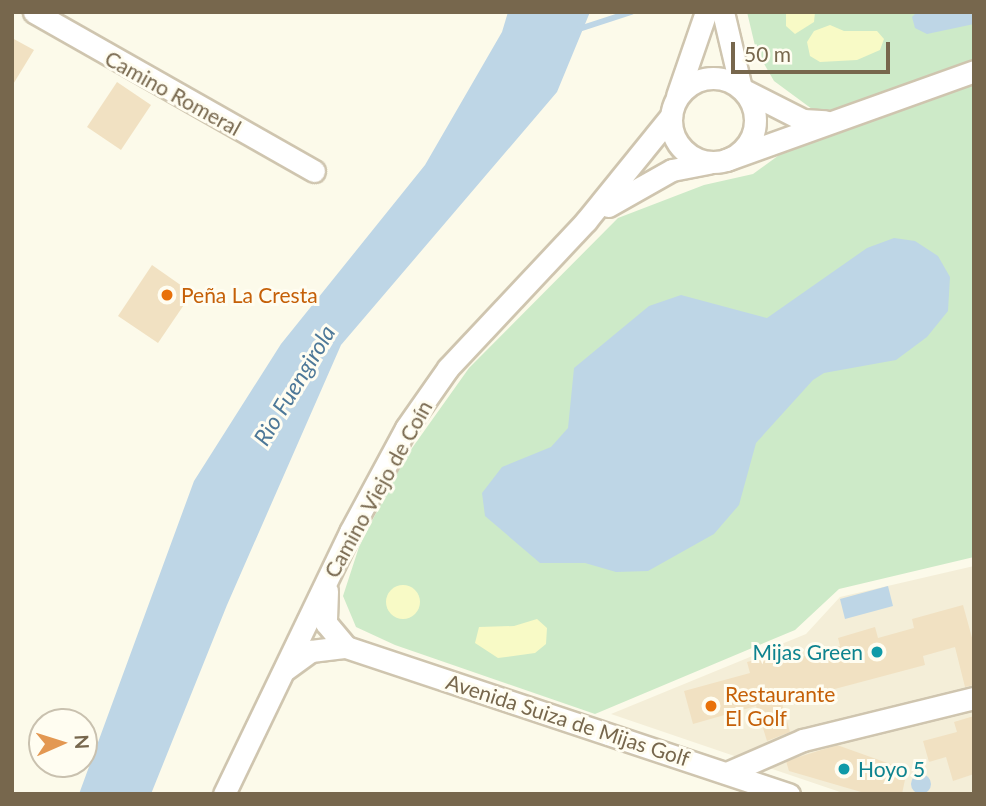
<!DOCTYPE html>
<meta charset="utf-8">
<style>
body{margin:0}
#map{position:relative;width:986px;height:806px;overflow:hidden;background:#fcfaea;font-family:Lato,sans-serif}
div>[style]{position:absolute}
.residential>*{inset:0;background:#f4eed8}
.green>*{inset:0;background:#cdeac8}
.sand>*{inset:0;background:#f8fac6}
.round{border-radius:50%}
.water>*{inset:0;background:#bed6e6}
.stream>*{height:6px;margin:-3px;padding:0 3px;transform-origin:3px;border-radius:3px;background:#bed6e6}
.building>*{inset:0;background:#f1e1c2}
.roads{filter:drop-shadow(2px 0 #cfc5af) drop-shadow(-2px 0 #cfc5af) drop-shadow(0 2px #cfc5af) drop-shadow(0 -2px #cfc5af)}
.minor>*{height:21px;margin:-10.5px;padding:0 10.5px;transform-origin:10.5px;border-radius:10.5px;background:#fff}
.minor>.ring{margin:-10.5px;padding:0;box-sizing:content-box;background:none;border:21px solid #fff;border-radius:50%}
.dots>*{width:19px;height:19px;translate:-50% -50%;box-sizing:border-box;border:4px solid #fffdf1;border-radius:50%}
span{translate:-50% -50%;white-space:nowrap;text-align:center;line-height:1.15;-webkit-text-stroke:6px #fffdf1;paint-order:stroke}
.street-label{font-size:21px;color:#77674d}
.food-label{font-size:21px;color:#c56008}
.left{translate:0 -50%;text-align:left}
.culture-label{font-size:21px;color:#0d838f}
.right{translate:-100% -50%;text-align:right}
.water-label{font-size:23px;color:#4d7898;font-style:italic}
.frame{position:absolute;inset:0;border:14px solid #77674d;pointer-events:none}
.north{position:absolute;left:28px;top:708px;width:70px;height:70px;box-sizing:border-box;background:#fffdf1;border:2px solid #c9c1af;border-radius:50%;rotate:87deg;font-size:19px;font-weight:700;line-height:28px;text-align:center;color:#77674d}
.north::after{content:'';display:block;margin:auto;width:24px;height:32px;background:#e39852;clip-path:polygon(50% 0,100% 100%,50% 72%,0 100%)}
.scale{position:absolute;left:731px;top:42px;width:159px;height:32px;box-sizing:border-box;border:4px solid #77674d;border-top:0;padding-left:9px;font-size:21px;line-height:24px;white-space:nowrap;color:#77674d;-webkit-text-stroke:5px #fffdf1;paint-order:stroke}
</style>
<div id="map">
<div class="residential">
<i style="clip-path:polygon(974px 566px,974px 794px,846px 794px,611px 714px,806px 634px,840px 597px)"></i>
</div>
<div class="green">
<i style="clip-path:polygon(747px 12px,974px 12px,974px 557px,839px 589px,795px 630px,595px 714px,395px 645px,356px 627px,343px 596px,359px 547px,400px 465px,469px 368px,618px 218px,704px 185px,753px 174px,786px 150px,810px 141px,812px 109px,774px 81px,756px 50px)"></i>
</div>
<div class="sand">
<i style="clip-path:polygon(786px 12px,815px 12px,814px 22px,795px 34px,786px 26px)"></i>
<i style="clip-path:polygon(830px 25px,844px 31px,877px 31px,884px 39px,880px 50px,857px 60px,820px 62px,810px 56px,807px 42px,814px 31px)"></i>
<i class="round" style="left:386px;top:585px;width:34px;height:34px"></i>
<i style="clip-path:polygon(537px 619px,547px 628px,546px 644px,535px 653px,498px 658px,475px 643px,479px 627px,514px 626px)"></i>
</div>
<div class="water">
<i style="clip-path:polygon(508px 12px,590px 12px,557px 92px,341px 345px,227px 605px,151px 794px,79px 794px,194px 481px,281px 344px,425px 165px,502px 32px)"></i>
<i style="clip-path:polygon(917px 12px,974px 12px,974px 24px,927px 34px,915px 28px,912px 17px)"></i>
<i style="clip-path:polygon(894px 238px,915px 241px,938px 256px,950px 277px,948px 311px,927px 337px,896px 360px,824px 373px,813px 380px,756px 443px,739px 505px,714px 534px,648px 571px,616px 572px,585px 563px,540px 563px,485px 516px,482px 493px,502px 467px,551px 447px,568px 428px,574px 368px,649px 306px,681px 295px,767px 318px,867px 248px)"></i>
<i style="clip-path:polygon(888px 586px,893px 606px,845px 619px,840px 599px)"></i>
<i class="round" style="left:911px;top:774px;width:20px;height:20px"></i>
</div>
<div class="stream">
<i style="left:576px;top:30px;width:58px;rotate:-18.1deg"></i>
</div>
<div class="building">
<i style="clip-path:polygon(12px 38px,34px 50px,12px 86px)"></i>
<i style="clip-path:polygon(117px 82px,151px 105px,121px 150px,87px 127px)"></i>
<i style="clip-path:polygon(152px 265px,192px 293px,158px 343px,118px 316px)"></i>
<i style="clip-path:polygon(963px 605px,974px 645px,974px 685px,965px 687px,955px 647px,923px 656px,925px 665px,782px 703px,790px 732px,767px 741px,756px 706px,693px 724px,684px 691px,750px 673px,747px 662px,798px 649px,800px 657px,840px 646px,838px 638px,875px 627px,878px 638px,914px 628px,912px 619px)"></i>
<i style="clip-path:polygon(974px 716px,974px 774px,953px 781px,946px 757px,929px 762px,923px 741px,957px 732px,954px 722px)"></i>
<i style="clip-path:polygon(837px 745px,907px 770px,902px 794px,868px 794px,789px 771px,786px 761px)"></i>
</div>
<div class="roads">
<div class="minor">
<i style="left:34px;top:12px;width:322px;rotate:29.6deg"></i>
<i style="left:723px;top:12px;width:78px;rotate:76.7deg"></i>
<i class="ring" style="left:671px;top:78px;width:63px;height:63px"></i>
<i style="left:744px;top:90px;width:66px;rotate:27deg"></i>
<i style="left:803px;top:120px;width:22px;rotate:3deg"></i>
<i style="left:677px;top:96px;width:89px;rotate:-71deg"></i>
<i style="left:726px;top:160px;width:263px;rotate:-19.7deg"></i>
<i style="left:608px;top:206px;width:73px;rotate:-29.4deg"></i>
<i style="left:672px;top:170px;width:38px;rotate:-11deg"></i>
<i style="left:327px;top:591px;width:32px;rotate:92deg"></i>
<i style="left:326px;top:623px;width:31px;rotate:50deg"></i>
<i style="left:286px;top:669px;width:31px;rotate:-36deg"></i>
<i style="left:311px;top:651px;width:35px;rotate:-7deg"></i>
<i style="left:346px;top:647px;width:467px;rotate:18.4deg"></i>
<i style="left:727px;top:773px;width:83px;rotate:-23.5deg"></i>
<i style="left:803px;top:740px;width:176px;rotate:-13.8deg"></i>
<i style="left:224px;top:794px;width:291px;rotate:-64.3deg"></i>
<i style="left:350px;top:532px;width:118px;rotate:-61.7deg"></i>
<i style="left:406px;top:428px;width:73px;rotate:-55deg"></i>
<i style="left:448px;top:368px;width:202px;rotate:-46.8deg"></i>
<i style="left:586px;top:221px;width:135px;rotate:-51deg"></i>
</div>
</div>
<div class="dots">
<i style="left:167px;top:295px;background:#e8710a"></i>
<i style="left:877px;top:652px;background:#0f9aa8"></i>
<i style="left:711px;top:706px;background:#e8710a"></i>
<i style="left:844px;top:769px;background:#0f9aa8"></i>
</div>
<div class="street-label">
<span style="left:173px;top:93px;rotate:29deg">Camino Romeral</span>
<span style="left:378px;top:489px;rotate:-61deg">Camino Viejo de Coín</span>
<span style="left:568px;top:720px;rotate:18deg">Avenida Suiza de Mijas Golf</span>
</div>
<div class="food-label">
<span class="left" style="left:181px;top:295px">Peña La Cresta</span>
<span class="left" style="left:725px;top:706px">Restaurante<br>El Golf</span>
</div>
<div class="culture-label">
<span class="right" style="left:863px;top:652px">Mijas Green</span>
<span class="left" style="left:858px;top:769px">Hoyo 5</span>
</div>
<div class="water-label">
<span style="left:294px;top:385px;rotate:-59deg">Rio Fuengirola</span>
</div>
<div class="frame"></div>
<div class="north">N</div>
<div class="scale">50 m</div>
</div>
